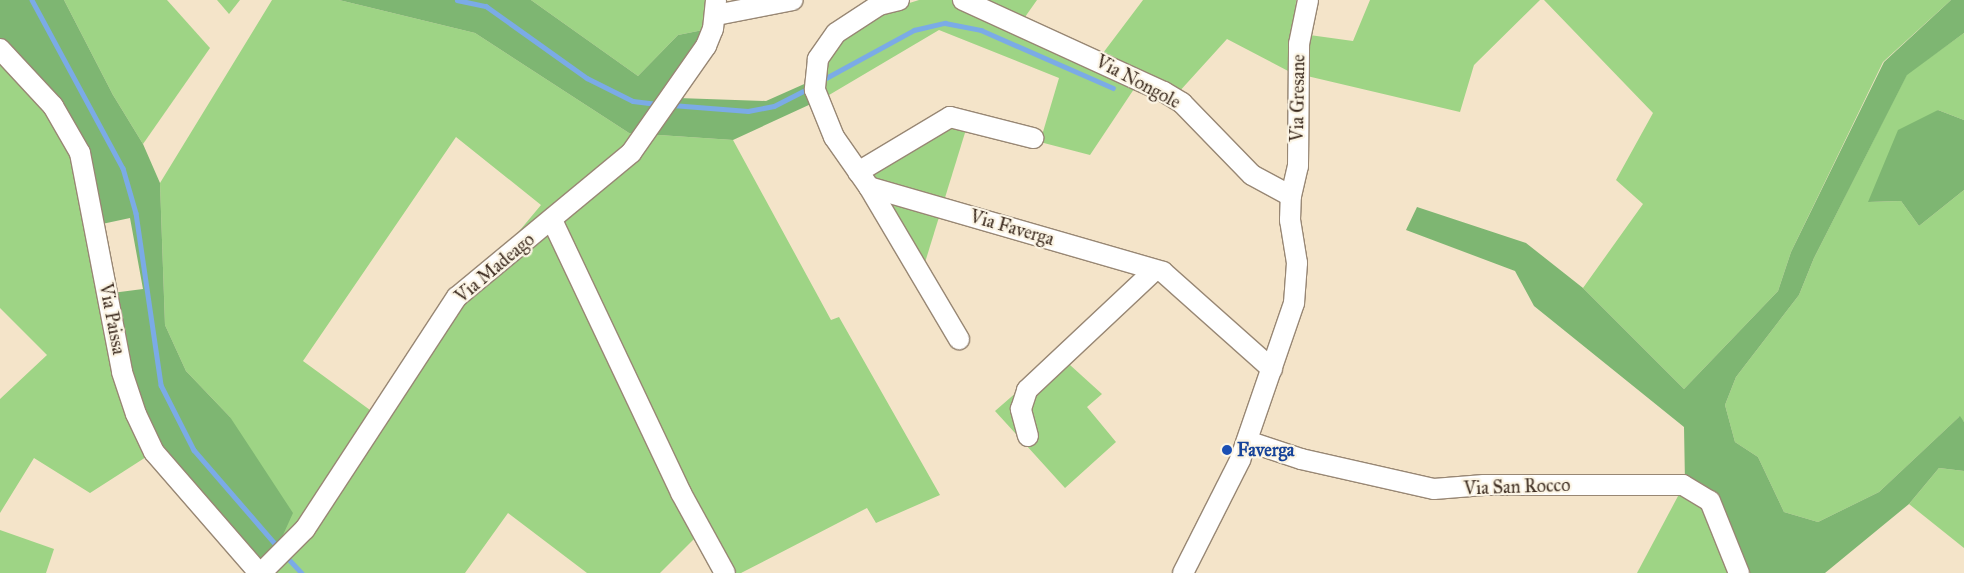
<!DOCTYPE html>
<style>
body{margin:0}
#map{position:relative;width:1964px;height:573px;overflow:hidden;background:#f4e4c9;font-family:"IM FELL Great Primer",serif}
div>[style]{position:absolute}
.green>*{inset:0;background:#9ed485}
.forest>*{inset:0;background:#7eb672}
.stream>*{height:4.5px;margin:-2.25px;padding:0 2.25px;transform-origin:2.25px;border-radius:2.25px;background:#7babe6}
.roads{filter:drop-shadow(1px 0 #988774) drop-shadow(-1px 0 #988774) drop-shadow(0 1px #988774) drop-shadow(0 -1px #988774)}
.minor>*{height:20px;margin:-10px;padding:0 10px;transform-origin:10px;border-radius:10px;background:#fff}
.dots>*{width:14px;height:14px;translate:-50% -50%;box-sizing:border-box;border:2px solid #fcf5e5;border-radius:50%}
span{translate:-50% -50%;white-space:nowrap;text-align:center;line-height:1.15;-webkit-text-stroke:4.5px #fcf5e5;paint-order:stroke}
.street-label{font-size:18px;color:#3b2a1e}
.transit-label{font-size:18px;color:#164399;font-weight:700}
.left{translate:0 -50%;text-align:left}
</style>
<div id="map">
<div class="green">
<i style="clip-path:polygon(64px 0,167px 0,210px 48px,143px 144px,113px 95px)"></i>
<i style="clip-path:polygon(217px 0,240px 0,229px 14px)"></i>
<i style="clip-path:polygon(evenodd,272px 0,339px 0,475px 33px,629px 133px,733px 140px,831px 320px,839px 317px,940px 495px,876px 523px,867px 508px,741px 573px,729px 573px,704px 529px,660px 573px,587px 573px,508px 513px,465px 573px,272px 573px,230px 417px,186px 371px,165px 325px,160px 183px,272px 0,456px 137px,541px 205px,370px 410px,303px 361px,456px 137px)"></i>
<i style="clip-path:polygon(531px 0,715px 0,718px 27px,678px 35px,638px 76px)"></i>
<i style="clip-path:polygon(919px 0,1037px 0,1025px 17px,1103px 53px,1143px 0,1296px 0,1295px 33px,1353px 41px,1370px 0,1540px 0,1474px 65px,1460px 112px,1290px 72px,1227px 39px,1168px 104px,1136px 86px,1090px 155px,1040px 142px,1059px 78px,939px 30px,824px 98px,811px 81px,831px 47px,887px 10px)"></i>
<i style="clip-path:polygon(1544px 0,1951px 0,1883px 62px,1791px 252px,1778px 291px,1684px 389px,1583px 288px,1643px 204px,1616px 180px,1653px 113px)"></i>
<i style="clip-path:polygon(1964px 33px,1964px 120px,1938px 110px,1869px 202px,1901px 201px,1919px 226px,1964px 190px,1964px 422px,1959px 417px,1879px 492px,1818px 522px,1784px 512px,1758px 457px,1735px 442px,1725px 405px,1736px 377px,1799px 295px,1814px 258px,1907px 74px)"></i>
<i style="clip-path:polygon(4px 53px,91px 159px,112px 293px,157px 450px,90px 493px,34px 458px,0 513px,0 399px,47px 355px,0 308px,0 55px)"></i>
<i style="clip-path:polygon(947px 120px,968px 123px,923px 269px,862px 169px)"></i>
<i style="clip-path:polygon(1059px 355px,1102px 394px,1087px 407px,1116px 442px,1065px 488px,995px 411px)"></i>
<i style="clip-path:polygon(1939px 468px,1964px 471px,1964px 548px,1909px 504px)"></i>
<i style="clip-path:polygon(1685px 483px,1743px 573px,1637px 573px)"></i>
<i style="clip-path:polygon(0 530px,54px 549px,46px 573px,0 573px)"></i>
</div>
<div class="forest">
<i style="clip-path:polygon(0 0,64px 0,113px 95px,143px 144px,160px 183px,165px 325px,186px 371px,230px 417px,293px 513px,268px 568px,157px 450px,128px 367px,112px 293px,143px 289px,130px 218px,102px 224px,91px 159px,4px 53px,0 55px)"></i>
<i style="clip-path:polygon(339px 0,531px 0,638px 76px,678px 35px,718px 27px,678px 98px,766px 101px,811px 81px,824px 98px,733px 140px,629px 133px,475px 33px)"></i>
<i style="clip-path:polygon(1951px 0,1964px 0,1964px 33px,1907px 75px,1814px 258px,1799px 295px,1736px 377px,1725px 405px,1735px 442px,1758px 457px,1784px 512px,1818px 522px,1879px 492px,1960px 416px,1964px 422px,1964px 471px,1939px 468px,1909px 504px,1825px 573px,1743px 573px,1685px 483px,1684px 427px,1534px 306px,1515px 271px,1406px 230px,1417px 207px,1526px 243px,1583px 288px,1684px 389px,1778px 291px,1791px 252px,1884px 62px)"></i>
<i style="clip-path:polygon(1938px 110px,1964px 120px,1964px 190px,1919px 226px,1901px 201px,1868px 202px,1898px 130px)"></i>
</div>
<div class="stream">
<i style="left:32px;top:0;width:191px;rotate:61.6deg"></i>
<i style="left:123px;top:168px;width:47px;rotate:73.9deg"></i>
<i style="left:136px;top:213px;width:174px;rotate:81.7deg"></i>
<i style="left:161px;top:385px;width:73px;rotate:63.1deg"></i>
<i style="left:194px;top:450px;width:130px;rotate:49.1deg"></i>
<i style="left:457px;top:0;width:30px;rotate:12deg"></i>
<i style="left:486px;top:6px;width:124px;rotate:35.5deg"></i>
<i style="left:587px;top:78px;width:51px;rotate:26.6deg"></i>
<i style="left:633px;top:101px;width:26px;rotate:7deg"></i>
<i style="left:826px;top:78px;width:100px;rotate:-28.6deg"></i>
<i style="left:914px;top:30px;width:32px;rotate:-13deg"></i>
<i style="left:945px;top:23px;width:37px;rotate:11deg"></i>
<i style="left:981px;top:30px;width:144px;rotate:23.7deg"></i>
<i style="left:672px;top:105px;width:76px;rotate:4.5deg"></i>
<i style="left:748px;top:111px;width:26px;rotate:-11deg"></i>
<i style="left:774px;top:106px;width:39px;rotate:-27deg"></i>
<i style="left:286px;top:556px;width:23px;rotate:47deg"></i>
</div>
<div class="roads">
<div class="minor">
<i style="left:899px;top:0;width:21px;rotate:166deg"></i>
<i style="left:879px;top:5px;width:51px;rotate:146.9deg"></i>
<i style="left:836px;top:33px;width:32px;rotate:125deg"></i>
<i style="left:818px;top:59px;width:31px;rotate:96deg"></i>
<i style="left:815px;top:90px;width:51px;rotate:68deg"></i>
<i style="left:834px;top:137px;width:61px;rotate:55deg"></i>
<i style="left:869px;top:187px;width:177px;rotate:59.4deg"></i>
<i style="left:963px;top:0;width:221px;rotate:24.6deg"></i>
<i style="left:1164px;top:92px;width:21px;rotate:31deg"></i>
<i style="left:1182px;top:103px;width:100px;rotate:45.8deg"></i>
<i style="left:1252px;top:175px;width:44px;rotate:28.3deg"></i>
<i style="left:716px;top:15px;width:78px;rotate:-11deg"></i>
<i style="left:0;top:49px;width:78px;rotate:47.1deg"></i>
<i style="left:53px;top:106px;width:54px;rotate:60.1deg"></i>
<i style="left:80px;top:153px;width:223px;rotate:79.1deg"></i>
<i style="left:122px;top:372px;width:44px;rotate:71.6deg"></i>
<i style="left:136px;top:414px;width:42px;rotate:64.7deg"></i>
<i style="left:154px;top:452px;width:160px;rotate:49deg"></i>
<i style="left:858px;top:172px;width:107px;rotate:-30.9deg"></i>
<i style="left:950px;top:117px;width:86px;rotate:14.2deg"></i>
<i style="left:869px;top:187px;width:306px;rotate:16.1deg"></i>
<i style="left:1163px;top:272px;width:146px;rotate:41.7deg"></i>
<i style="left:552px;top:220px;width:302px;rotate:64.7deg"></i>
<i style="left:681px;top:493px;width:91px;rotate:61.2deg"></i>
<i style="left:1028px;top:436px;width:28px;rotate:-105deg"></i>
<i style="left:1021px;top:409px;width:20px;rotate:-72deg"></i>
<i style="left:1027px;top:390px;width:175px;rotate:-43.2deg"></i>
<i style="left:1247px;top:441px;width:57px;rotate:18.4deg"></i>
<i style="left:1301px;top:459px;width:136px;rotate:12.7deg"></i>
<i style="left:1434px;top:489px;width:50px;rotate:-4.6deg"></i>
<i style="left:1484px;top:485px;width:199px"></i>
<i style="left:1683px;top:485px;width:31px;rotate:31deg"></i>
<i style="left:1710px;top:501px;width:78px;rotate:68.1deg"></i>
<i style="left:261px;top:573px;width:62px;rotate:-45deg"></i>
<i style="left:305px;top:529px;width:277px;rotate:-56.8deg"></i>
<i style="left:457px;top:297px;width:226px;rotate:-39.6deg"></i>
<i style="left:631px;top:153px;width:131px;rotate:-55deg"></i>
<i style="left:706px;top:46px;width:18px;rotate:-68deg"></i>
<i style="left:713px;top:29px;width:29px;rotate:-84deg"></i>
<i style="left:1183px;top:573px;width:127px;rotate:-63.2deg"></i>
<i style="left:1240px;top:460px;width:166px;rotate:-71deg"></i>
<i style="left:1294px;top:303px;width:40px;rotate:-85.7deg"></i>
<i style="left:1297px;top:263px;width:44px;rotate:-99.2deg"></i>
<i style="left:1290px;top:220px;width:24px;rotate:-88deg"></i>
<i style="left:1291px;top:196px;width:31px;rotate:-77deg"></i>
<i style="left:1298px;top:166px;width:122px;rotate:-89.5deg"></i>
<i style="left:1299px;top:44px;width:45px;rotate:-78.4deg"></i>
</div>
</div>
<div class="dots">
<i style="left:1227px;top:450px;background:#1a4fb4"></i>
</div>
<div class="street-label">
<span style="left:1138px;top:82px;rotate:28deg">Via Nongole</span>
<span style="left:1298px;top:98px;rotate:-89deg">Via Gresane</span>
<span style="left:1012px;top:228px;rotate:16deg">Via Faverga</span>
<span style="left:495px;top:268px;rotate:-40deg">Via Madeago</span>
<span style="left:112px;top:319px;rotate:79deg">Via Paissa</span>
<span style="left:1517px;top:487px;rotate:-2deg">Via San Rocco</span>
</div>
<div class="transit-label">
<span class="left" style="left:1237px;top:450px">Faverga</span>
</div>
</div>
